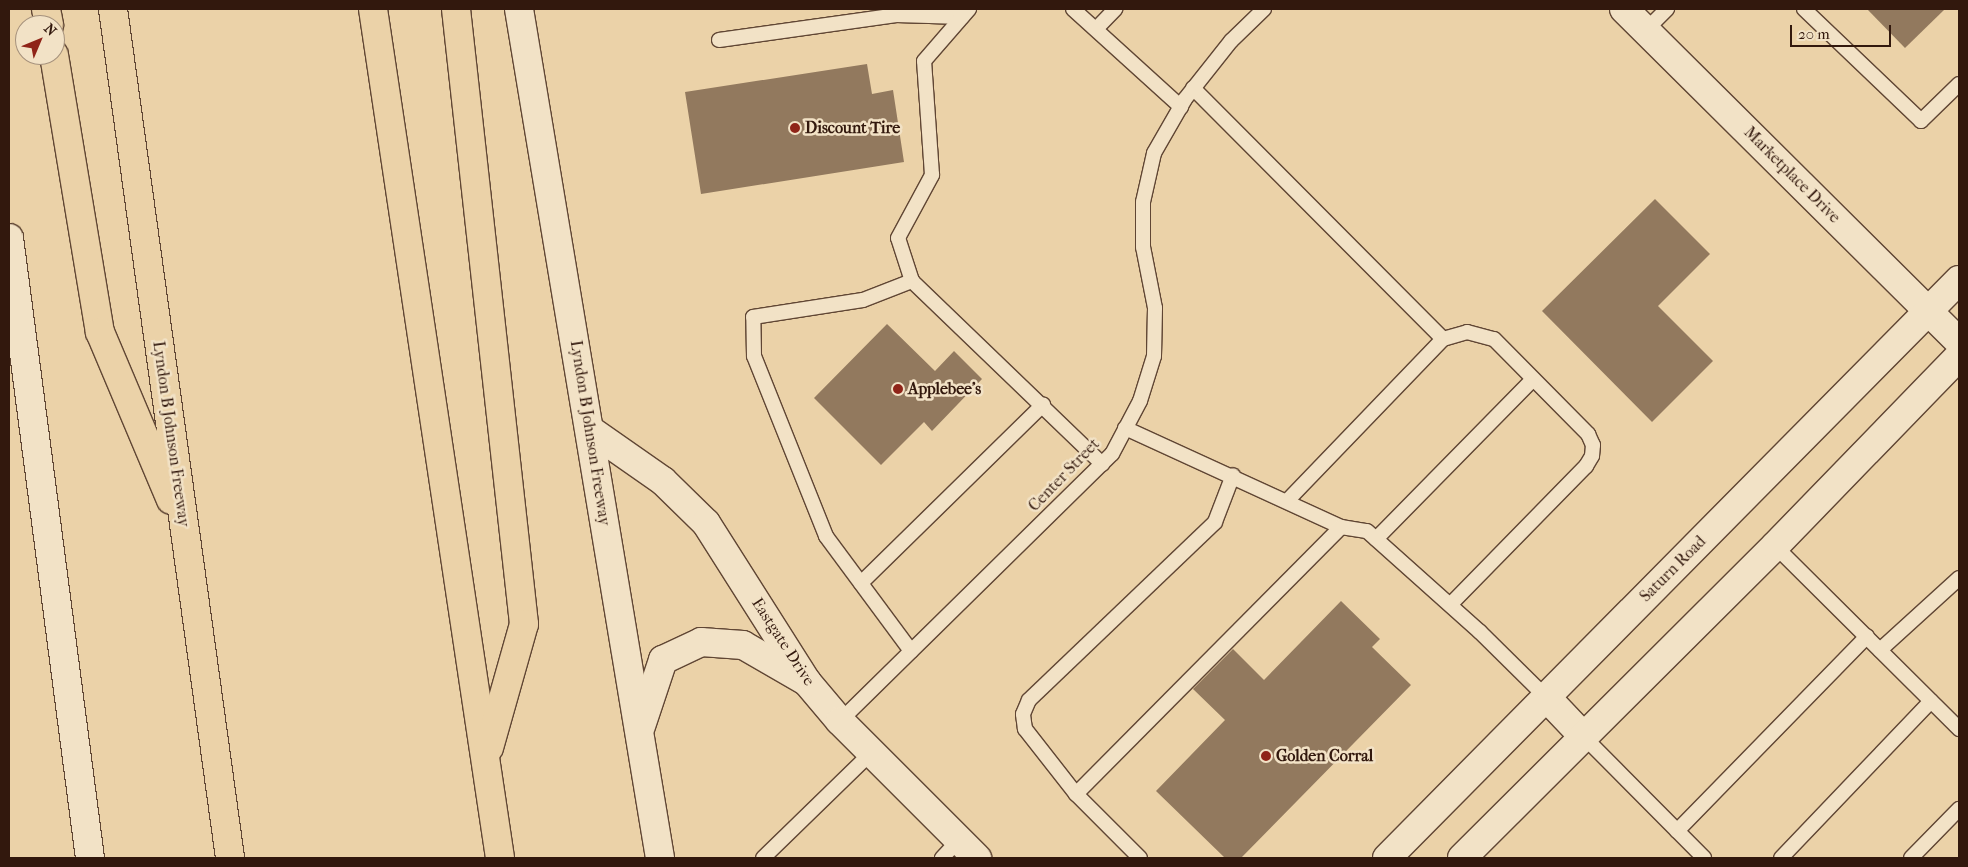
<!DOCTYPE html>
<style>
body{margin:0}
#map{position:relative;width:1968px;height:867px;overflow:hidden;background:#ebd2a8;font-family:"IM FELL French Canon",serif}
div>[style]{position:absolute}
.building>*{inset:0;background:#92795e}
.roads{filter:drop-shadow(1px 0 #604634) drop-shadow(-1px 0 #604634) drop-shadow(0 1px #604634) drop-shadow(0 -1px #604634)}
.service>*{height:14px;margin:-7px;padding:0 7px;transform-origin:7px;border-radius:7px;background:#f2e2c6}
.minor>*{height:28px;margin:-14px;padding:0 14px;transform-origin:14px;border-radius:14px;background:#f2e2c6}
.tertiary>*{height:28px;margin:-14px;padding:0 14px;transform-origin:14px;border-radius:14px;background:#f2e2c6}
.secondary>*{height:28px;margin:-14px;padding:0 14px;transform-origin:14px;border-radius:14px;background:#f2e2c6}
.motorway>*{height:28px;margin:-14px;padding:0 14px;transform-origin:14px;border-radius:14px;background:#ebd2a8}
.dots>*{width:14px;height:14px;translate:-50% -50%;box-sizing:border-box;border:2px solid #f2e2c6;border-radius:50%}
span{translate:-50% -50%;white-space:nowrap;text-align:center;line-height:1.15;-webkit-text-stroke:5px #f2e2c6;paint-order:stroke}
.poi-label{font-size:16px;color:#32180d;font-weight:700}
.left{translate:0 -50%;text-align:left}
.street-label{font-size:16px;color:#32180d}
.frame{position:absolute;inset:0;border:10px solid #32180d;pointer-events:none}
.north{position:absolute;left:15px;top:15px;width:50px;height:50px;box-sizing:border-box;background:#f2e2c6;border:1px solid #a5917c;border-radius:50%;rotate:45deg;font-size:14px;font-weight:700;line-height:20px;text-align:center;color:#32180d}
.north::after{content:'';display:block;margin:auto;width:18px;height:22px;background:#8f2418;clip-path:polygon(50% 0,100% 100%,50% 72%,0 100%)}
.scale{position:absolute;left:1790px;top:25px;width:101px;height:22px;box-sizing:border-box;border:2px solid #32180d;border-top:0;padding-left:6px;font-size:15px;line-height:18px;white-space:nowrap;color:#32180d;-webkit-text-stroke:4px #f2e2c6;paint-order:stroke}
</style>
<div id="map">
<div class="building">
<i style="clip-path:polygon(1867px 9px,1945px 9px,1905px 48px)"></i>
<i style="clip-path:polygon(867px 64px,872px 94px,893px 90px,904px 162px,701px 194px,685px 92px)"></i>
<i style="clip-path:polygon(1655px 199px,1710px 254px,1658px 306px,1713px 361px,1652px 422px,1542px 311px)"></i>
<i style="clip-path:polygon(887px 324px,935px 371px,954px 351px,982px 379px,932px 431px,924px 422px,881px 465px,814px 398px)"></i>
<i style="clip-path:polygon(1341px 601px,1380px 639px,1372px 647px,1411px 685px,1241px 858px,1225px 858px,1156px 791px,1225px 720px,1193px 689px,1233px 649px,1264px 680px)"></i>
</div>
<div class="roads">
<div class="service">
<i style="left:1073px;top:9px;width:146px;rotate:42.2deg"></i>
<i style="left:1804px;top:9px;width:162px;rotate:43.7deg"></i>
<i style="left:1921px;top:121px;width:53px;rotate:-44.2deg"></i>
<i style="left:1096px;top:29px;width:28px;rotate:-46deg"></i>
<i style="left:1646px;top:30px;width:30px;rotate:-45deg"></i>
<i style="left:719px;top:40px;width:179px;rotate:-8deg"></i>
<i style="left:896px;top:15px;width:66px;rotate:1.7deg"></i>
<i style="left:1193px;top:88px;width:354px;rotate:45.1deg"></i>
<i style="left:1443px;top:339px;width:25px;rotate:-16deg"></i>
<i style="left:1467px;top:332px;width:28px;rotate:15deg"></i>
<i style="left:1494px;top:339px;width:134px;rotate:45.3deg"></i>
<i style="left:1588px;top:434px;width:12px;rotate:66deg"></i>
<i style="left:1593px;top:445px;width:11px;rotate:95deg"></i>
<i style="left:1592px;top:456px;width:12px;rotate:121deg"></i>
<i style="left:1586px;top:466px;width:194px;rotate:134.4deg"></i>
<i style="left:912px;top:281px;width:45px;rotate:-108deg"></i>
<i style="left:898px;top:238px;width:72px;rotate:-61.6deg"></i>
<i style="left:932px;top:175px;width:114px;rotate:-94deg"></i>
<i style="left:924px;top:61px;width:69px;rotate:-49.1deg"></i>
<i style="left:1125px;top:428px;width:238px;rotate:24.6deg"></i>
<i style="left:1341px;top:527px;width:26px;rotate:9deg"></i>
<i style="left:1367px;top:531px;width:152px;rotate:41.8deg"></i>
<i style="left:1480px;top:632px;width:93px;rotate:44.6deg"></i>
<i style="left:1288px;top:500px;width:223px;rotate:-46.1deg"></i>
<i style="left:1376px;top:539px;width:224px;rotate:-45.5deg"></i>
<i style="left:1775px;top:546px;width:260px;rotate:44.8deg"></i>
<i style="left:861px;top:583px;width:255px;rotate:-44.4deg"></i>
<i style="left:1880px;top:650px;width:107px;rotate:-42.3deg"></i>
<i style="left:911px;top:651px;width:143px;rotate:-126.5deg"></i>
<i style="left:826px;top:536px;width:194px;rotate:-111.8deg"></i>
<i style="left:754px;top:356px;width:39px;rotate:-91deg"></i>
<i style="left:753px;top:317px;width:111px;rotate:-8.8deg"></i>
<i style="left:863px;top:300px;width:53px;rotate:-21.2deg"></i>
<i style="left:912px;top:281px;width:264px;rotate:43.9deg"></i>
<i style="left:840px;top:721px;width:381px;rotate:-44.5deg"></i>
<i style="left:1112px;top:454px;width:60px;rotate:-62.2deg"></i>
<i style="left:1140px;top:401px;width:47px;rotate:-72.7deg"></i>
<i style="left:1154px;top:356px;width:48px;rotate:-88.8deg"></i>
<i style="left:1155px;top:308px;width:62px;rotate:-101.1deg"></i>
<i style="left:1143px;top:247px;width:45px;rotate:-90deg"></i>
<i style="left:1143px;top:202px;width:50px;rotate:-77.3deg"></i>
<i style="left:1154px;top:153px;width:62px;rotate:-60.1deg"></i>
<i style="left:1185px;top:99px;width:74px;rotate:-51.6deg"></i>
<i style="left:1231px;top:41px;width:46px;rotate:-44.1deg"></i>
<i style="left:1583px;top:736px;width:172px;rotate:45.2deg"></i>
<i style="left:1076px;top:794px;width:376px;rotate:-45.2deg"></i>
<i style="left:1677px;top:831px;width:272px;rotate:-45.7deg"></i>
<i style="left:763px;top:858px;width:152px;rotate:-44.2deg"></i>
<i style="left:942px;top:858px;width:25px;rotate:-47deg"></i>
<i style="left:1140px;top:858px;width:91px;rotate:-135deg"></i>
<i style="left:1076px;top:794px;width:83px;rotate:-128.1deg"></i>
<i style="left:1025px;top:729px;width:15px;rotate:-98deg"></i>
<i style="left:1023px;top:714px;width:15px;rotate:-67deg"></i>
<i style="left:1029px;top:700px;width:257px;rotate:-43.7deg"></i>
<i style="left:1215px;top:522px;width:50px;rotate:-69deg"></i>
<i style="left:1781px;top:858px;width:217px;rotate:-46.3deg"></i>
<i style="left:1911px;top:858px;width:69px;rotate:-45.6deg"></i>
</div>
<div class="minor">
<i style="left:590px;top:430px;width:89px;rotate:34.9deg"></i>
<i style="left:663px;top:481px;width:60px;rotate:44.3deg"></i>
<i style="left:706px;top:523px;width:188px;rotate:57.6deg"></i>
<i style="left:807px;top:682px;width:51px;rotate:49.8deg"></i>
<i style="left:840px;top:721px;width:194px;rotate:45deg"></i>
</div>
<div class="tertiary">
<i style="left:1624px;top:9px;width:472px;rotate:44.8deg"></i>
<i style="left:1546px;top:697px;width:54px;rotate:46.5deg"></i>
<i style="left:1387px;top:858px;width:813px;rotate:-45.3deg"></i>
<i style="left:1462px;top:858px;width:442px;rotate:-44.9deg"></i>
<i style="left:1775px;top:546px;width:264px;rotate:-45.9deg"></i>
</div>
<div class="secondary">
<i style="left:519px;top:9px;width:861px;rotate:80.57deg"></i>
<i style="left:9px;top:238px;width:625px;rotate:82.56deg"></i>
<i style="left:641px;top:726px;width:70px;rotate:-71.6deg"></i>
<i style="left:663px;top:660px;width:42px;rotate:-25.3deg"></i>
<i style="left:701px;top:642px;width:42px;rotate:4.1deg"></i>
<i style="left:743px;top:645px;width:74px;rotate:30deg"></i>
</div>
<div class="motorway">
<i style="left:46px;top:9px;width:16px;rotate:79deg"></i>
<i style="left:113px;top:9px;width:857px;rotate:82.15deg"></i>
<i style="left:373px;top:9px;width:858px;rotate:81.49deg"></i>
<i style="left:456px;top:9px;width:619px;rotate:83.69deg"></i>
<i style="left:524px;top:624px;width:129px;rotate:105.8deg"></i>
<i style="left:54px;top:55px;width:281px;rotate:80.6deg"></i>
<i style="left:100px;top:332px;width:182px;rotate:67.1deg"></i>
</div>
</div>
<div class="dots">
<i style="left:795px;top:128px;background:#8f2418"></i>
<i style="left:898px;top:389px;background:#8f2418"></i>
<i style="left:1266px;top:756px;background:#8f2418"></i>
</div>
<div class="poi-label">
<span class="left" style="left:805px;top:128px">Discount Tire</span>
<span class="left" style="left:908px;top:389px">Applebee's</span>
<span class="left" style="left:1276px;top:756px">Golden Corral</span>
</div>
<div class="street-label">
<span style="left:1792px;top:175px;rotate:45deg">Marketplace Drive</span>
<span style="left:590px;top:433px;rotate:81deg">Lyndon B Johnson Freeway</span>
<span style="left:171px;top:434px;rotate:82deg">Lyndon B Johnson Freeway</span>
<span style="left:1064px;top:475px;rotate:-46deg">Center Street</span>
<span style="left:1673px;top:569px;rotate:-45deg">Saturn Road</span>
<span style="left:783px;top:642px;rotate:57deg">Eastgate Drive</span>
</div>
<div class="frame"></div>
<div class="north">N</div>
<div class="scale">20 m</div>
</div>
